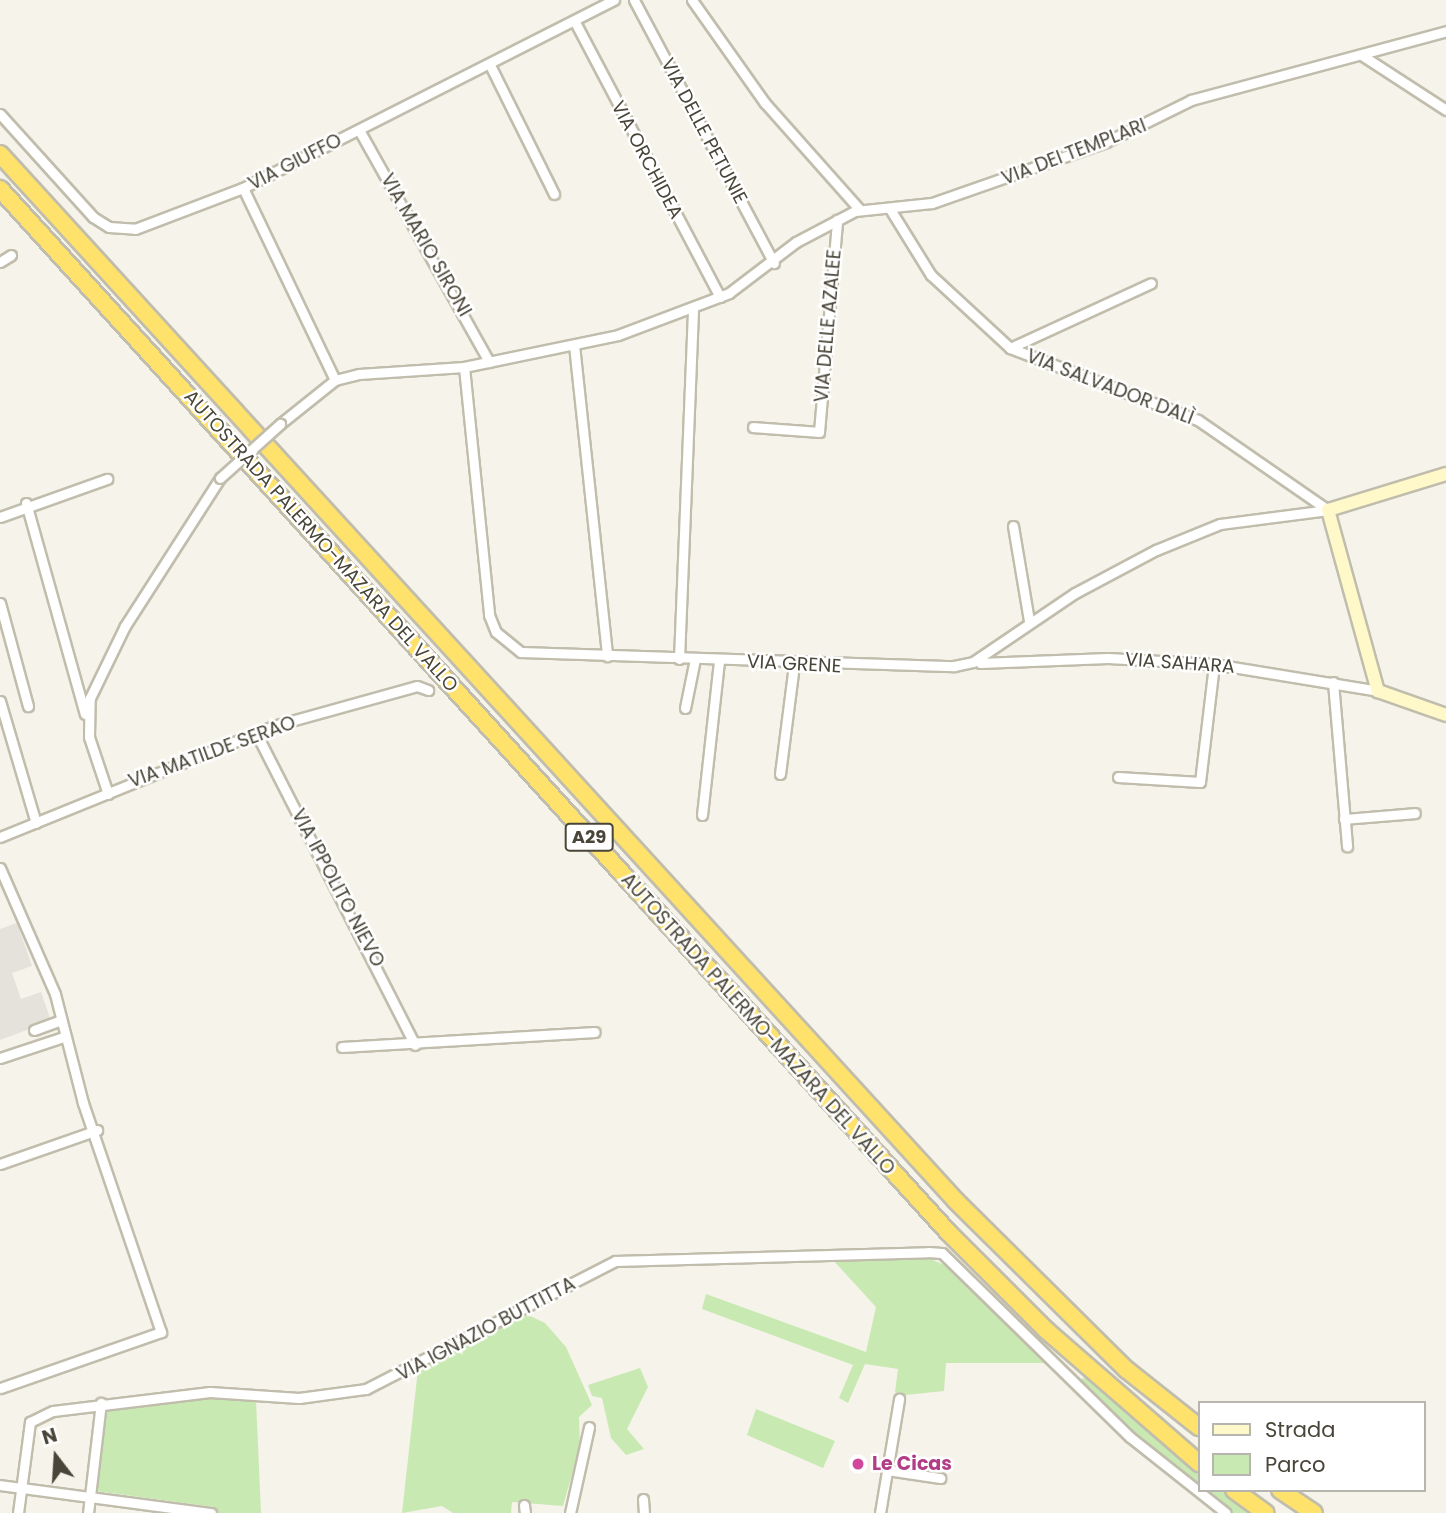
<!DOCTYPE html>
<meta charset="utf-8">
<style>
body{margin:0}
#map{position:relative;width:1446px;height:1513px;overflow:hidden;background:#f5f3ea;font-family:Poppins,sans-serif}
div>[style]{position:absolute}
.industrial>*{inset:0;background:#e5e2db}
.green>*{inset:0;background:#c9e9b3}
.roads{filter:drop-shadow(2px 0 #c1bdac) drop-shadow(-2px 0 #c1bdac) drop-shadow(0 2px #c1bdac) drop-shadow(0 -2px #c1bdac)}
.street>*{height:9px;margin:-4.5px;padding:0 4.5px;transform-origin:4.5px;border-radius:4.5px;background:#fff}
.secondary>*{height:12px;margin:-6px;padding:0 6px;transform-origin:6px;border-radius:6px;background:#fff9ca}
.highway>*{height:16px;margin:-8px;padding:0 8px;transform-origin:8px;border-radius:8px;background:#fee26c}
.bridges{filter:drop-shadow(2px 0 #c1bdac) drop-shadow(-2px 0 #c1bdac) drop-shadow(0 2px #c1bdac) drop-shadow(0 -2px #c1bdac)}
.street-bridge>*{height:9px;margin:-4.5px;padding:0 4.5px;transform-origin:4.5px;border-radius:4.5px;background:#fff}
.dots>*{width:19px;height:19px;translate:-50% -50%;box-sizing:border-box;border:4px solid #fff;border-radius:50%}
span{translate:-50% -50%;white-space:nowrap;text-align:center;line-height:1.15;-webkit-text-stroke:5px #fff;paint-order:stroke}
.shield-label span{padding:2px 5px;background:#fff;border:2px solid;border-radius:5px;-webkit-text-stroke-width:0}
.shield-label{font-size:18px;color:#494538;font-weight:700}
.street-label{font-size:19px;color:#494538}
.hotel-label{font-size:19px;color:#b23c85;font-weight:700}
.left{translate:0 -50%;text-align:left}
.legend{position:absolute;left:1198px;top:1401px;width:228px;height:91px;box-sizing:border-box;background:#fff;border:2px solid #b6b5af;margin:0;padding:9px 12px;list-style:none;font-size:21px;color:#494538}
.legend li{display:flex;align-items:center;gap:14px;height:35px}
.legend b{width:35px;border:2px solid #b6b5af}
.north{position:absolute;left:21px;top:1422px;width:70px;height:70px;-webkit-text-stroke:5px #fff;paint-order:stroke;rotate:343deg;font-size:19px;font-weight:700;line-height:28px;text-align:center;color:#494538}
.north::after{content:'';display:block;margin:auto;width:24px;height:32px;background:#494538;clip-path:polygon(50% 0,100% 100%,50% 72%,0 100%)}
</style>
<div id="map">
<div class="industrial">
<i style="clip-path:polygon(17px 923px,32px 966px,12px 973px,21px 999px,41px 992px,51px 1021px,0 1040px,0 929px)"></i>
</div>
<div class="green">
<i style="clip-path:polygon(920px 1254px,955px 1270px,1046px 1363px,946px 1363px,944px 1391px,905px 1395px,895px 1392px,898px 1369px,865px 1364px,848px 1403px,839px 1398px,853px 1365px,702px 1309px,706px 1294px,866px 1352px,876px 1307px,832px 1259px)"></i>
<i style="clip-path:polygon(528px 1315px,545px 1323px,566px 1347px,592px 1405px,579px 1417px,580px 1446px,563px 1506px,512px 1502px,511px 1513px,453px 1513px,442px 1506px,402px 1513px,418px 1369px)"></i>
<i style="clip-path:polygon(640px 1368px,648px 1387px,627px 1429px,644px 1449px,626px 1455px,611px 1438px,602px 1398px,592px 1396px,588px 1385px)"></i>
<i style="clip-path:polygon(1086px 1377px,1199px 1473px,1199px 1490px,1222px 1490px,1253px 1513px,1231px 1513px,1206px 1496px,1113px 1417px,1076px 1381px)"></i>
<i style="clip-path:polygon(199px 1397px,256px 1400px,261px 1513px,217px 1513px,214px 1507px,96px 1491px,108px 1407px)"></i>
<i style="clip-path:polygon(756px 1409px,835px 1441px,823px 1468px,747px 1435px)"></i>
</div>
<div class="roads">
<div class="street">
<i style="left:634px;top:0;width:298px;rotate:62deg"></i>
<i style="left:692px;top:0;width:126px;rotate:54.7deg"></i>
<i style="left:765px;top:103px;width:143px;rotate:48.4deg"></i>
<i style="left:575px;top:22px;width:311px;rotate:62.2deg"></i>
<i style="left:1363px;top:56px;width:99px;rotate:33deg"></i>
<i style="left:490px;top:65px;width:144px;rotate:63.6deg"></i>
<i style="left:0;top:114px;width:139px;rotate:47.9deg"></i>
<i style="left:93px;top:217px;width:19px;rotate:32deg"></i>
<i style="left:109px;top:227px;width:26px;rotate:4deg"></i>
<i style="left:135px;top:229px;width:116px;rotate:-20.8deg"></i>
<i style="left:243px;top:188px;width:416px;rotate:-26.9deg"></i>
<i style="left:359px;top:130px;width:266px;rotate:60.7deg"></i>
<i style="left:243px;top:188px;width:213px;rotate:64.4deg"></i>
<i style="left:890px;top:209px;width:78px;rotate:58.2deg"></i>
<i style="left:931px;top:275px;width:108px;rotate:42.7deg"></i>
<i style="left:1010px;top:348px;width:201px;rotate:21deg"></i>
<i style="left:1198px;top:420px;width:158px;rotate:34.7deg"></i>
<i style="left:0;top:262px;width:13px;rotate:-32deg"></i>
<i style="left:574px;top:345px;width:313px;rotate:83.9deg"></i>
<i style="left:1010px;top:348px;width:155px;rotate:-24.7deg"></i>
<i style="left:464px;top:367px;width:249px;rotate:84.2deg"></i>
<i style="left:489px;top:615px;width:18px;rotate:68deg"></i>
<i style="left:496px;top:632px;width:32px;rotate:39deg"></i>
<i style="left:521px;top:652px;width:433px;rotate:1.9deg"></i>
<i style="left:954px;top:666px;width:19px;rotate:-12deg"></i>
<i style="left:973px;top:662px;width:123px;rotate:-34.1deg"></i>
<i style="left:1075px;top:593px;width:92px;rotate:-28deg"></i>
<i style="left:1156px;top:550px;width:69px;rotate:-22.1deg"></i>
<i style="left:1220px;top:524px;width:109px;rotate:-7.4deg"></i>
<i style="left:280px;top:424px;width:70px;rotate:-38.7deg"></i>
<i style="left:335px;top:380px;width:25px;rotate:-14deg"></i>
<i style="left:359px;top:374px;width:105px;rotate:-3.8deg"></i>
<i style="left:464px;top:367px;width:157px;rotate:-11.7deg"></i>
<i style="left:618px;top:335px;width:119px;rotate:-20.7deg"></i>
<i style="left:729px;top:293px;width:84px;rotate:-37.3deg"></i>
<i style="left:796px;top:242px;width:67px;rotate:-27.7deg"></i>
<i style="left:855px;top:211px;width:77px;rotate:-5.9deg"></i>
<i style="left:932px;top:203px;width:184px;rotate:-19.3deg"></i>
<i style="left:1106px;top:142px;width:95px;rotate:-26.3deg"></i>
<i style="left:1191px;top:100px;width:264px;rotate:-15.1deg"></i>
<i style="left:753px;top:427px;width:66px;rotate:4.3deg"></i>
<i style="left:819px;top:432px;width:213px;rotate:-85.1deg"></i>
<i style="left:26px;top:503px;width:219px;rotate:74.4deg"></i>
<i style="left:0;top:517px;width:114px;rotate:-19.6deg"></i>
<i style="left:1013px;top:526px;width:96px;rotate:80.4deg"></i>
<i style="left:0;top:603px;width:107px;rotate:74.8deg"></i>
<i style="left:679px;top:659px;width:351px;rotate:-87.7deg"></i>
<i style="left:980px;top:663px;width:128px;rotate:-2.2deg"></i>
<i style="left:1108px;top:658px;width:106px;rotate:3.2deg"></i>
<i style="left:1214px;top:664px;width:166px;rotate:9.3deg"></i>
<i style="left:1333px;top:682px;width:165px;rotate:85.1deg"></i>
<i style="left:0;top:701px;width:127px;rotate:73.6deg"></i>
<i style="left:685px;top:708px;width:50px;rotate:-78.5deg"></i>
<i style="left:256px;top:733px;width:350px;rotate:63deg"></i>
<i style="left:780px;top:774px;width:111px;rotate:-82.7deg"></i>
<i style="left:1118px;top:777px;width:82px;rotate:3.5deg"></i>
<i style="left:1200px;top:782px;width:119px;rotate:-83.2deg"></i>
<i style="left:108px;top:794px;width:60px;rotate:-108.4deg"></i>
<i style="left:89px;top:737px;width:39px;rotate:-89deg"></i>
<i style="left:90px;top:698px;width:80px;rotate:-64.1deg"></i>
<i style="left:125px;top:626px;width:176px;rotate:-57.3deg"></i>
<i style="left:702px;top:815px;width:156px;rotate:-83.7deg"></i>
<i style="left:1344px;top:819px;width:71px;rotate:-4.8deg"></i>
<i style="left:0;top:837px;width:295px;rotate:-22.1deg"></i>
<i style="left:273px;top:726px;width:149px;rotate:-15.5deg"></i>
<i style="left:417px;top:686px;width:12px;rotate:20deg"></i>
<i style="left:0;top:868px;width:137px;rotate:66.4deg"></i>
<i style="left:55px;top:994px;width:113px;rotate:75.6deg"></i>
<i style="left:83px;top:1103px;width:242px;rotate:71.2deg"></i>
<i style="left:161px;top:1332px;width:170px;rotate:160.8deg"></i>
<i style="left:34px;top:1030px;width:27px;rotate:-20deg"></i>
<i style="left:342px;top:1047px;width:253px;rotate:-3.4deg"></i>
<i style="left:0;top:1058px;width:66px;rotate:-18.4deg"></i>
<i style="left:0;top:1164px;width:103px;rotate:-19.3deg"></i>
<i style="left:887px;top:1470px;width:54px;rotate:8.6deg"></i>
<i style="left:0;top:1485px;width:213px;rotate:7.6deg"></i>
<i style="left:643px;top:1499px;width:14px;rotate:86deg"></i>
<i style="left:524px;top:1505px;width:8px;rotate:83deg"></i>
<i style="left:18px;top:1513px;width:92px;rotate:-82.5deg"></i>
<i style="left:30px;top:1422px;width:25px;rotate:-26deg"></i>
<i style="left:53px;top:1411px;width:158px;rotate:-6.9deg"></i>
<i style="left:210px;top:1392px;width:89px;rotate:3.9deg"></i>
<i style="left:299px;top:1398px;width:68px;rotate:-7.7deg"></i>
<i style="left:366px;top:1389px;width:280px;rotate:-27.2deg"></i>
<i style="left:615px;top:1261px;width:313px;rotate:-1.6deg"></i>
<i style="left:928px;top:1252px;width:14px;rotate:4deg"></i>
<i style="left:942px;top:1253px;width:263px;rotate:44.4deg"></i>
<i style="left:1130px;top:1437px;width:122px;rotate:38.4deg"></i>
<i style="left:88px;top:1513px;width:111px;rotate:-83.3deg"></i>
<i style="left:570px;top:1513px;width:88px;rotate:-77.5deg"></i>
<i style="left:880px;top:1513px;width:116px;rotate:-80.5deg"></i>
</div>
<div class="secondary">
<i style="left:1446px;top:474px;width:123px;rotate:163deg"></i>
<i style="left:1328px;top:510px;width:188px;rotate:74.6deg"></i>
<i style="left:1378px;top:691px;width:72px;rotate:19.4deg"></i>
</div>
<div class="highway">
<i style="left:0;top:154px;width:1418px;rotate:47.6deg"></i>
<i style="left:956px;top:1201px;width:240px;rotate:44.7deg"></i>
<i style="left:1127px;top:1370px;width:92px;rotate:38.4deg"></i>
<i style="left:0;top:189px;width:1409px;rotate:47.73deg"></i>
<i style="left:948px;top:1232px;width:139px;rotate:45deg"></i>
<i style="left:1046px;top:1330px;width:203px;rotate:41deg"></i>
<i style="left:1234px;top:1490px;width:39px;rotate:36deg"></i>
<i style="left:1280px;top:1490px;width:41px;rotate:34.1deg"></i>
</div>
</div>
<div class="bridges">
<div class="street-bridge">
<i style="left:220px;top:478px;width:81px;rotate:-42deg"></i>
</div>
</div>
<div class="dots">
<i style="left:858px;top:1464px;background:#d1479c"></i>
</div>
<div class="shield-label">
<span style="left:589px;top:837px">A29</span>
</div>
<div class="street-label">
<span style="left:704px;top:131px;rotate:62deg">VIA DELLE PETUNIE</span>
<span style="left:1074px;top:152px;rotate:-21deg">VIA DEI TEMPLARI</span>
<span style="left:647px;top:160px;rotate:62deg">VIA ORCHIDEA</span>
<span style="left:295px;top:162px;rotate:-27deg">VIA GIUFFO</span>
<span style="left:426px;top:245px;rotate:60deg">VIA MARIO SIRONI</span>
<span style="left:828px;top:326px;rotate:-85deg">VIA DELLE AZALEE</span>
<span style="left:1110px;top:387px;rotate:21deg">VIA SALVADOR DALÌ</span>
<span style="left:321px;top:541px;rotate:48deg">AUTOSTRADA PALERMO-MAZARA DEL VALLO</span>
<span style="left:1180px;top:663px;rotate:4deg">VIA SAHARA</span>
<span style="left:794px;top:664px;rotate:3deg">VIA GRENE</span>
<span style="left:212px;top:752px;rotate:-20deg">VIA MATILDE SERAO</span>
<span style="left:338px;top:888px;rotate:62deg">VIA IPPOLITO NIEVO</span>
<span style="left:758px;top:1024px;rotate:48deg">AUTOSTRADA PALERMO-MAZARA DEL VALLO</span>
<span style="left:486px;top:1329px;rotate:-28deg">VIA IGNAZIO BUTTITTA</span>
</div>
<div class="hotel-label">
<span class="left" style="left:872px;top:1464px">Le Cicas</span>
</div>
<ul class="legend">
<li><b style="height:9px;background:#fff9ca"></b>Strada</li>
<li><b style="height:19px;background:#c9e9b3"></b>Parco</li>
</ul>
<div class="north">N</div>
</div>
